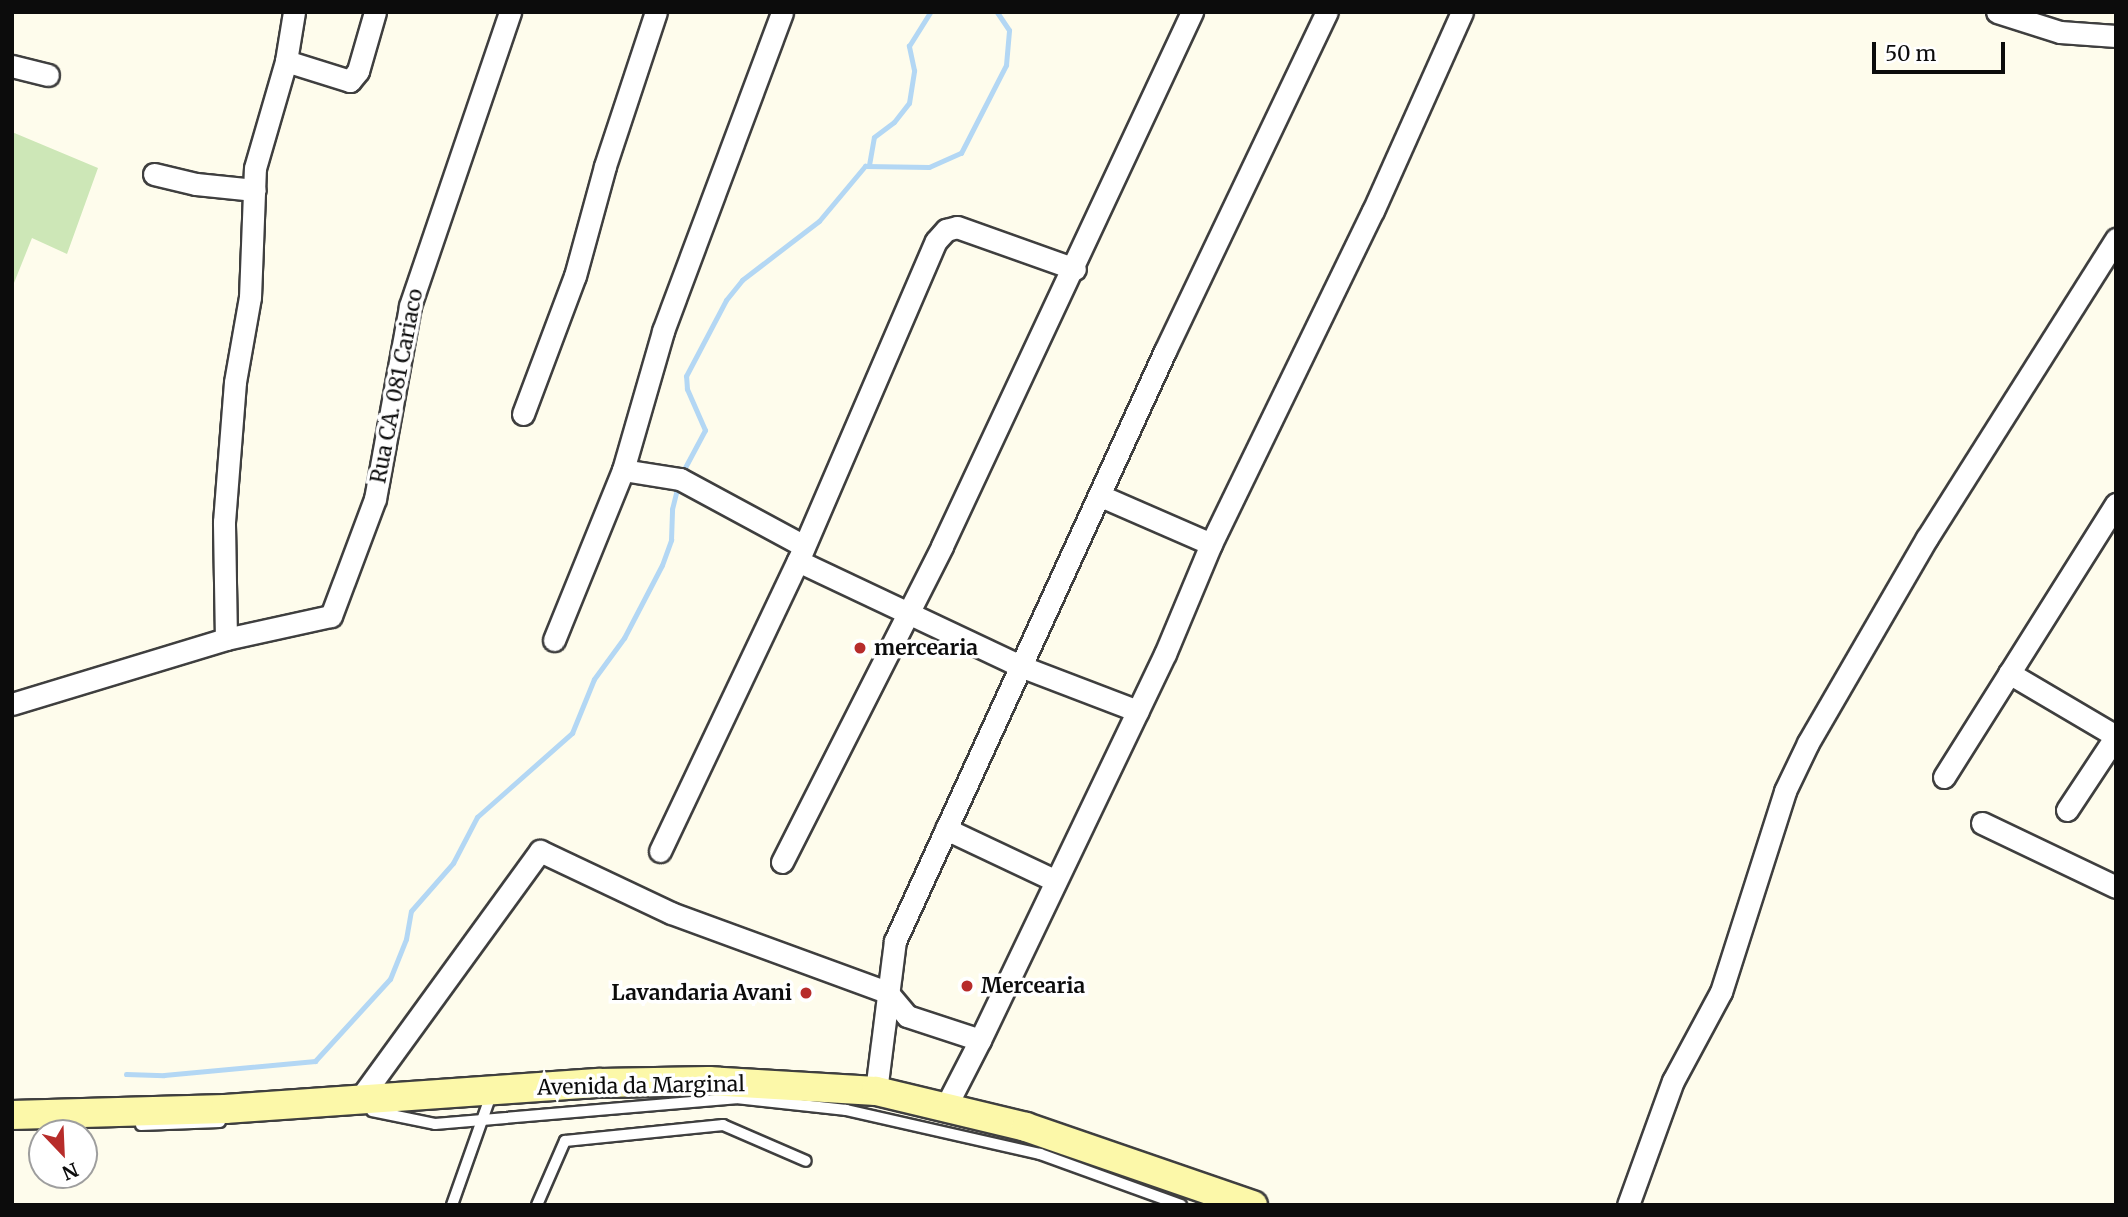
<!DOCTYPE html>
<style>
body{margin:0}
#map{position:relative;width:2128px;height:1217px;overflow:hidden;background:#fefcec;font-family:Merriweather,serif}
div>[style]{position:absolute}
.green>*{inset:0;background:#cde7b7}
.stream>*{height:5px;margin:-2.5px;padding:0 2.5px;transform-origin:2.5px;border-radius:2.5px;background:#b3d7f4}
.roads{filter:drop-shadow(2px 0 #3f3f3f) drop-shadow(-2px 0 #3f3f3f) drop-shadow(0 2px #3f3f3f) drop-shadow(0 -2px #3f3f3f)}
.lane>*{height:10px;margin:-5px;padding:0 5px;transform-origin:5px;border-radius:5px;background:#fff}
.street>*{height:21px;margin:-10.5px;padding:0 10.5px;transform-origin:10.5px;border-radius:10.5px;background:#fff}
.secondary>*{height:28px;margin:-14px;padding:0 14px;transform-origin:14px;border-radius:14px;background:#fcf8a9}
.dots>*{width:19px;height:19px;translate:-50% -50%;box-sizing:border-box;border:4px solid #fff;border-radius:50%}
span{translate:-50% -50%;white-space:nowrap;text-align:center;line-height:1.15;-webkit-text-stroke:7px #fff;paint-order:stroke}
.street-label{font-size:21px;color:#0c0c0c}
.poi-label{font-size:21px;color:#0c0c0c;font-weight:700}
.left{translate:0 -50%;text-align:left}
.right{translate:-100% -50%;text-align:right}
.frame{position:absolute;inset:0;border:14px solid #0c0c0c;pointer-events:none}
.north{position:absolute;left:28px;top:1119px;width:70px;height:70px;box-sizing:border-box;background:#fff;border:2px solid #9e9e9e;border-radius:50%;rotate:157deg;font-size:19px;font-weight:700;line-height:28px;text-align:center;color:#0c0c0c}
.north::after{content:'';display:block;margin:auto;width:24px;height:32px;background:#b72c2a;clip-path:polygon(50% 0,100% 100%,50% 72%,0 100%)}
.scale{position:absolute;left:1872px;top:42px;width:133px;height:32px;box-sizing:border-box;border:4px solid #0c0c0c;border-top:0;padding-left:9px;font-size:21px;line-height:24px;white-space:nowrap;color:#0c0c0c;-webkit-text-stroke:5px #fff;paint-order:stroke}
</style>
<div id="map">
<div class="green">
<i style="clip-path:polygon(12px 132px,98px 168px,67px 254px,32px 238px,12px 288px)"></i>
</div>
<div class="stream">
<i style="left:869px;top:165px;width:28px;rotate:-80deg"></i>
<i style="left:874px;top:137px;width:25px;rotate:-37deg"></i>
<i style="left:894px;top:122px;width:24px;rotate:-52deg"></i>
<i style="left:909px;top:103px;width:33px;rotate:-81deg"></i>
<i style="left:914px;top:70px;width:25px;rotate:-102deg"></i>
<i style="left:909px;top:46px;width:40px;rotate:-58deg"></i>
<i style="left:681px;top:475px;width:51px;rotate:-61.9deg"></i>
<i style="left:705px;top:430px;width:45px;rotate:-113.7deg"></i>
<i style="left:687px;top:389px;width:13px;rotate:-94deg"></i>
<i style="left:686px;top:376px;width:86px;rotate:-62.2deg"></i>
<i style="left:726px;top:300px;width:26px;rotate:-51deg"></i>
<i style="left:742px;top:280px;width:97px;rotate:-37.5deg"></i>
<i style="left:819px;top:221px;width:72px;rotate:-50.1deg"></i>
<i style="left:865px;top:166px;width:64px;rotate:0.9deg"></i>
<i style="left:929px;top:167px;width:35px;rotate:-24deg"></i>
<i style="left:961px;top:153px;width:99px;rotate:-62.9deg"></i>
<i style="left:1006px;top:65px;width:35px;rotate:-85deg"></i>
<i style="left:1009px;top:30px;width:22px;rotate:-124deg"></i>
<i style="left:126px;top:1074px;width:38px;rotate:2deg"></i>
<i style="left:164px;top:1075px;width:152px;rotate:-5.3deg"></i>
<i style="left:315px;top:1061px;width:111px;rotate:-47.6deg"></i>
<i style="left:390px;top:979px;width:43px;rotate:-68.2deg"></i>
<i style="left:406px;top:939px;width:28px;rotate:-80deg"></i>
<i style="left:411px;top:911px;width:64px;rotate:-48.8deg"></i>
<i style="left:453px;top:863px;width:52px;rotate:-62.4deg"></i>
<i style="left:477px;top:817px;width:127px;rotate:-41.5deg"></i>
<i style="left:572px;top:733px;width:58px;rotate:-67.8deg"></i>
<i style="left:594px;top:679px;width:51px;rotate:-53.8deg"></i>
<i style="left:624px;top:638px;width:82px;rotate:-62.5deg"></i>
<i style="left:662px;top:565px;width:27px;rotate:-70deg"></i>
<i style="left:671px;top:540px;width:31px;rotate:-88deg"></i>
<i style="left:672px;top:509px;width:25px;rotate:-76deg"></i>
</div>
<div class="roads">
<div class="lane">
<i style="left:372px;top:1111px;width:64px;rotate:11.7deg"></i>
<i style="left:435px;top:1124px;width:302px;rotate:-4.9deg"></i>
<i style="left:736px;top:1098px;width:111px;rotate:6.2deg"></i>
<i style="left:846px;top:1110px;width:199px;rotate:12.8deg"></i>
<i style="left:1040px;top:1154px;width:150px;rotate:19.9deg"></i>
<i style="left:141px;top:1125px;width:79px;rotate:-2.2deg"></i>
<i style="left:452px;top:1205px;width:120px;rotate:-70.5deg"></i>
<i style="left:537px;top:1205px;width:70px;rotate:-66.4deg"></i>
<i style="left:565px;top:1141px;width:159px;rotate:-5.8deg"></i>
<i style="left:723px;top:1125px;width:90px;rotate:23.4deg"></i>
</div>
<div class="street">
<i style="left:1997px;top:12px;width:66px;rotate:17.6deg"></i>
<i style="left:2060px;top:32px;width:56px;rotate:4.1deg"></i>
<i style="left:286px;top:61px;width:67px;rotate:17.4deg"></i>
<i style="left:350px;top:81px;width:13px;rotate:-51deg"></i>
<i style="left:358px;top:71px;width:61px;rotate:-73.9deg"></i>
<i style="left:12px;top:66px;width:37px;rotate:14deg"></i>
<i style="left:154px;top:174px;width:43px;rotate:13.4deg"></i>
<i style="left:196px;top:184px;width:59px;rotate:5.8deg"></i>
<i style="left:523px;top:414px;width:147px;rotate:-69.4deg"></i>
<i style="left:575px;top:276px;width:114px;rotate:-74.7deg"></i>
<i style="left:605px;top:166px;width:162px;rotate:-71.7deg"></i>
<i style="left:623px;top:470px;width:58px;rotate:9deg"></i>
<i style="left:680px;top:479px;width:141px;rotate:28.4deg"></i>
<i style="left:1101px;top:496px;width:120px;rotate:23.6deg"></i>
<i style="left:798px;top:561px;width:246px;rotate:25.3deg"></i>
<i style="left:1020px;top:666px;width:126px;rotate:20.9deg"></i>
<i style="left:226px;top:639px;width:107px;rotate:-12.4deg"></i>
<i style="left:331px;top:616px;width:125px;rotate:-69.4deg"></i>
<i style="left:375px;top:499px;width:196px;rotate:-79.7deg"></i>
<i style="left:410px;top:306px;width:311px;rotate:-71.2deg"></i>
<i style="left:554px;top:640px;width:183px;rotate:-67.9deg"></i>
<i style="left:623px;top:470px;width:145px;rotate:-73.9deg"></i>
<i style="left:663px;top:331px;width:340px;rotate:-69.5deg"></i>
<i style="left:2009px;top:673px;width:124px;rotate:30.5deg"></i>
<i style="left:12px;top:704px;width:224px;rotate:-16.9deg"></i>
<i style="left:226px;top:639px;width:117px;rotate:-91deg"></i>
<i style="left:224px;top:522px;width:140px;rotate:-85.5deg"></i>
<i style="left:235px;top:382px;width:86px;rotate:-80deg"></i>
<i style="left:250px;top:297px;width:129px;rotate:-87.8deg"></i>
<i style="left:255px;top:168px;width:111px;rotate:-73.8deg"></i>
<i style="left:286px;top:61px;width:50px;rotate:-80.7deg"></i>
<i style="left:1944px;top:777px;width:323px;rotate:-57.8deg"></i>
<i style="left:2067px;top:810px;width:89px;rotate:-56.5deg"></i>
<i style="left:1982px;top:823px;width:148px;rotate:25.5deg"></i>
<i style="left:946px;top:829px;width:119px;rotate:25.3deg"></i>
<i style="left:660px;top:851px;width:321px;rotate:-64.6deg"></i>
<i style="left:798px;top:561px;width:348px;rotate:-66.7deg"></i>
<i style="left:936px;top:241px;width:15px;rotate:-48deg"></i>
<i style="left:946px;top:230px;width:11px;rotate:-15deg"></i>
<i style="left:957px;top:227px;width:125px;rotate:19.6deg"></i>
<i style="left:782px;top:862px;width:354px;rotate:-63.1deg"></i>
<i style="left:942px;top:546px;width:590px;rotate:-64.91deg"></i>
<i style="left:980px;top:1040px;width:428px;rotate:-64.4deg"></i>
<i style="left:1165px;top:654px;width:119px;rotate:-67.3deg"></i>
<i style="left:1211px;top:544px;width:370px;rotate:-64.1deg"></i>
<i style="left:1373px;top:211px;width:218px;rotate:-65.9deg"></i>
<i style="left:876px;top:1091px;width:151px;rotate:-82.8deg"></i>
<i style="left:895px;top:941px;width:649px;rotate:-65.41deg"></i>
<i style="left:1165px;top:351px;width:376px;rotate:-64.5deg"></i>
<i style="left:359px;top:1100px;width:308px;rotate:-54deg"></i>
<i style="left:540px;top:851px;width:145px;rotate:25.3deg"></i>
<i style="left:671px;top:913px;width:230px;rotate:20.1deg"></i>
<i style="left:887px;top:992px;width:31px;rotate:50deg"></i>
<i style="left:907px;top:1016px;width:77px;rotate:18.2deg"></i>
<i style="left:980px;top:1040px;width:76px;rotate:117.2deg"></i>
<i style="left:1628px;top:1205px;width:132px;rotate:-70.1deg"></i>
<i style="left:1673px;top:1081px;width:101px;rotate:-61.7deg"></i>
<i style="left:1721px;top:992px;width:211px;rotate:-72.3deg"></i>
<i style="left:1785px;top:791px;width:53px;rotate:-64.4deg"></i>
<i style="left:1808px;top:743px;width:237px;rotate:-59.9deg"></i>
<i style="left:1927px;top:538px;width:354px;rotate:-57.7deg"></i>
</div>
<div class="secondary">
<i style="left:12px;top:1115px;width:213px;rotate:-1.6deg"></i>
<i style="left:225px;top:1109px;width:376px;rotate:-4deg"></i>
<i style="left:600px;top:1083px;width:109px;rotate:-1.1deg"></i>
<i style="left:709px;top:1081px;width:167px;rotate:3.4deg"></i>
<i style="left:876px;top:1091px;width:154px;rotate:13.5deg"></i>
<i style="left:1026px;top:1127px;width:240px;rotate:19deg"></i>
</div>
</div>
<div class="dots">
<i style="left:860px;top:648px;background:#b72c2a"></i>
<i style="left:967px;top:986px;background:#b72c2a"></i>
<i style="left:806px;top:993px;background:#b72c2a"></i>
</div>
<div class="street-label">
<span style="left:397px;top:386px;rotate:-79deg">Rua CA. 081 Cariaco</span>
<span style="left:641px;top:1086px;rotate:-1deg">Avenida da Marginal</span>
</div>
<div class="poi-label">
<span class="left" style="left:874px;top:648px">mercearia</span>
<span class="left" style="left:981px;top:986px">Mercearia</span>
<span class="right" style="left:792px;top:993px">Lavandaria Avani</span>
</div>
<div class="frame"></div>
<div class="north">N</div>
<div class="scale">50 m</div>
</div>
